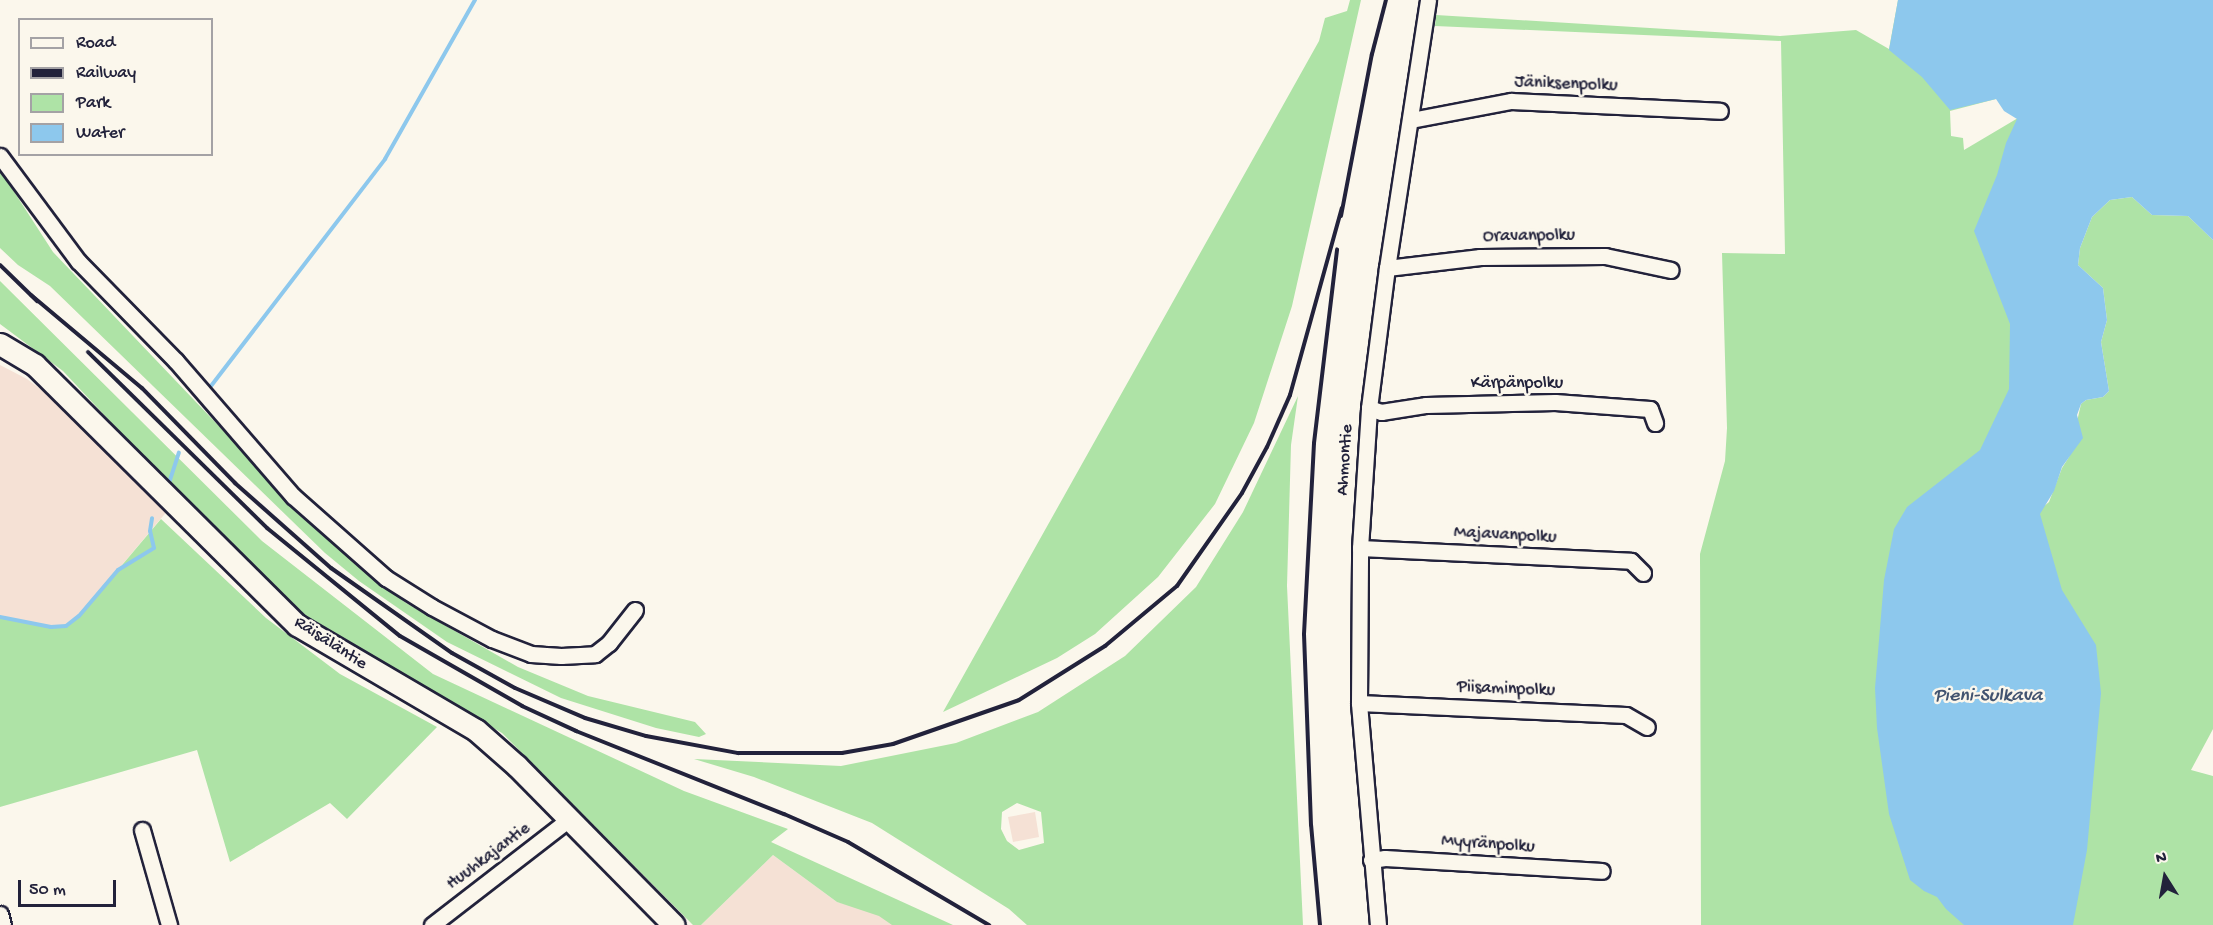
<!DOCTYPE html>
<meta charset="utf-8">
<style>
body{margin:0}
#map{position:relative;width:2213px;height:925px;overflow:hidden;background:#fbf7ec;font-family:"Gochi Hand",sans-serif}
div>[style]{position:absolute}
.built>*{inset:0;background:#f5e1d5}
.green>*{inset:0;background:#aee3a6}
.water>*{inset:0;background:#8dc8ed}
.stream>*{height:4px;margin:-2px;padding:0 2px;transform-origin:2px;border-radius:2px;background:#8dc8ed}
.roads{filter:drop-shadow(2px 0 #22223b) drop-shadow(-2px 0 #22223b) drop-shadow(0 2px #22223b) drop-shadow(0 -2px #22223b)}
.street>*{height:15px;margin:-7.5px;padding:0 7.5px;transform-origin:7.5px;border-radius:7.5px;background:#fbf7ec}
.secondary>*{height:21px;margin:-10.5px;padding:0 10.5px;transform-origin:10.5px;border-radius:10.5px;background:#fbf7ec}
.rail>*{height:4px;margin:-2px;padding:0 2px;transform-origin:2px;border-radius:2px;background:#22223b}
span{translate:-50% -50%;white-space:nowrap;text-align:center;line-height:1.15;-webkit-text-stroke:5px #fbf7ec;paint-order:stroke}
.street-label{font-size:18px;color:#22223b}
.water-label{font-size:20px;color:#425470;font-style:italic}
.legend{position:absolute;left:18px;top:18px;width:195px;height:138px;box-sizing:border-box;background:#fbf7ec;border:2px solid #a4a2a5;margin:0;padding:8px 10px;list-style:none;font-size:18px;color:#22223b}
.legend li{display:flex;align-items:center;gap:12px;height:30px}
.legend b{width:30px;border:2px solid #a4a2a5}
.north{position:absolute;left:2135px;top:847px;width:60px;height:60px;-webkit-text-stroke:4px #fbf7ec;paint-order:stroke;rotate:349deg;font-size:16px;font-weight:700;line-height:24px;text-align:center;color:#22223b}
.north::after{content:'';display:block;margin:auto;width:21px;height:27px;background:#22223b;clip-path:polygon(50% 0,100% 100%,50% 72%,0 100%)}
.scale{position:absolute;left:18px;top:880px;width:98px;height:27px;box-sizing:border-box;border:3px solid #22223b;border-top:0;padding-left:8px;font-size:18px;line-height:21px;white-space:nowrap;color:#22223b;-webkit-text-stroke:4px #fbf7ec;paint-order:stroke}
</style>
<div id="map">
<div class="built">
<i style="clip-path:polygon(0 365px,27px 379px,120px 450px,174px 503px,79px 616px,66px 626px,51px 627px,0 617px)"></i>
<i style="clip-path:polygon(1035px 812px,1039px 837px,1013px 842px,1008px 817px)"></i>
<i style="clip-path:polygon(773px 855px,837px 902px,927px 925px,701px 925px)"></i>
</div>
<div class="green">
<i style="clip-path:polygon(1350px 0,1361px 0,1292px 306px,1254px 423px,1215px 504px,1158px 577px,1095px 634px,1057px 658px,943px 712px,1319px 41px,1325px 18px,1347px 11px)"></i>
<i style="clip-path:polygon(1898px 0,1996px 99px,1950px 111px,1951px 136px,1963px 138px,1964px 150px,2018px 118px,2030px 475px,2051px 925px,1701px 925px,1700px 554px,1725px 461px,1727px 428px,1722px 253px,1785px 254px,1781px 41px,1435px 26px,1436px 15px,1780px 36px,1856px 30px,1889px 49px)"></i>
<i style="clip-path:polygon(0 170px,53px 252px,276px 486px,280px 495px,298px 514px,364px 571px,406px 603px,518px 667px,588px 696px,695px 722px,706px 734px,699px 737px,656px 728px,561px 698px,447px 642px,359px 581px,325px 553px,50px 286px,18px 265px,0 248px)"></i>
<i style="clip-path:polygon(2132px 197px,2152px 215px,2188px 216px,2213px 240px,2213px 729px,2191px 770px,2213px 776px,2213px 925px,2063px 925px,2015px 531px,2049px 502px,2062px 468px,2069px 457px,2081px 404px,2086px 400px,2103px 397px,2109px 391px,2101px 342px,2107px 320px,2103px 288px,2078px 265px,2080px 248px,2092px 217px,2110px 200px)"></i>
<i style="clip-path:polygon(0 281px,262px 541px,433px 674px,684px 791px,788px 829px,771px 842px,953px 925px,892px 925px,879px 916px,837px 902px,773px 855px,701px 925px,693px 925px,502px 733px,336px 636px,291px 606px,179px 495px,63px 371px,0 324px)"></i>
<i style="clip-path:polygon(evenodd,1298px 396px,1291px 445px,1287px 586px,1303px 925px,1027px 925px,1009px 909px,872px 823px,754px 777px,694px 759px,841px 766px,956px 743px,1038px 712px,1125px 656px,1196px 587px,1243px 512px,1298px 396px,1017px 803px,1041px 812px,1044px 843px,1019px 850px,1007px 841px,1001px 829px,1002px 812px,1017px 803px)"></i>
<i style="clip-path:polygon(161px 519px,266px 618px,340px 674px,437px 727px,347px 819px,330px 803px,230px 862px,197px 750px,0 807px,0 617px,51px 627px,66px 626px,79px 616px)"></i>
</div>
<div class="water">
<i style="clip-path:polygon(1898px 0,2213px 0,2213px 240px,2188px 216px,2152px 215px,2132px 197px,2110px 200px,2092px 217px,2080px 248px,2078px 265px,2103px 288px,2107px 320px,2101px 342px,2109px 391px,2103px 397px,2086px 400px,2081px 404px,2077px 415px,2083px 438px,2062px 467px,2054px 491px,2040px 514px,2062px 590px,2096px 645px,2101px 693px,2087px 850px,2073px 925px,1964px 925px,1946px 909px,1937px 897px,1924px 891px,1910px 880px,1889px 814px,1877px 728px,1875px 688px,1884px 580px,1894px 529px,1907px 507px,1980px 450px,2009px 389px,2010px 324px,1974px 231px,1997px 175px,2006px 143px,2017px 119px,2004px 111px,1996px 99px,1950px 110px,1922px 77px,1889px 50px)"></i>
</div>
<div class="stream">
<i style="left:211px;top:386px;width:286px;rotate:-52.5deg"></i>
<i style="left:385px;top:159px;width:183px;rotate:-60.5deg"></i>
<i style="left:169px;top:483px;width:32px;rotate:-72deg"></i>
<i style="left:0;top:617px;width:52px;rotate:11.1deg"></i>
<i style="left:51px;top:627px;width:15px;rotate:-4deg"></i>
<i style="left:66px;top:626px;width:16px;rotate:-38deg"></i>
<i style="left:79px;top:616px;width:60px;rotate:-49.7deg"></i>
<i style="left:118px;top:570px;width:42px;rotate:-31.4deg"></i>
<i style="left:154px;top:548px;width:17px;rotate:-103deg"></i>
<i style="left:150px;top:531px;width:13px;rotate:-81deg"></i>
</div>
<div class="roads">
<div class="street">
<i style="left:1411px;top:120px;width:102px;rotate:-10.8deg"></i>
<i style="left:1511px;top:101px;width:209px;rotate:2.7deg"></i>
<i style="left:0;top:156px;width:131px;rotate:53.4deg"></i>
<i style="left:78px;top:261px;width:140px;rotate:45.6deg"></i>
<i style="left:176px;top:361px;width:179px;rotate:49.1deg"></i>
<i style="left:293px;top:496px;width:124px;rotate:41.4deg"></i>
<i style="left:386px;top:578px;width:54px;rotate:32.2deg"></i>
<i style="left:432px;top:607px;width:68px;rotate:28.1deg"></i>
<i style="left:492px;top:639px;width:42px;rotate:21deg"></i>
<i style="left:531px;top:654px;width:30px;rotate:4deg"></i>
<i style="left:561px;top:656px;width:34px;rotate:-3deg"></i>
<i style="left:595px;top:654px;width:18px;rotate:-38deg"></i>
<i style="left:609px;top:643px;width:42px;rotate:-51.8deg"></i>
<i style="left:1387px;top:268px;width:94px;rotate:-6.7deg"></i>
<i style="left:1480px;top:257px;width:125px;rotate:-0.5deg"></i>
<i style="left:1605px;top:256px;width:67px;rotate:12deg"></i>
<i style="left:1369px;top:408px;width:13px;rotate:18deg"></i>
<i style="left:1381px;top:412px;width:46px;rotate:-8.8deg"></i>
<i style="left:1426px;top:405px;width:129px;rotate:-1.3deg"></i>
<i style="left:1555px;top:402px;width:95px;rotate:4.2deg"></i>
<i style="left:1650px;top:409px;width:15px;rotate:70deg"></i>
<i style="left:1360px;top:548px;width:271px;rotate:2.7deg"></i>
<i style="left:1631px;top:561px;width:17px;rotate:45deg"></i>
<i style="left:1359px;top:703px;width:267px;rotate:2.6deg"></i>
<i style="left:1626px;top:715px;width:24px;rotate:30deg"></i>
<i style="left:142px;top:830px;width:99px;rotate:74.1deg"></i>
<i style="left:1371px;top:860px;width:14px;rotate:-8deg"></i>
<i style="left:1385px;top:858px;width:217px;rotate:3.4deg"></i>
<i style="left:0;top:914px;width:11px;rotate:75deg"></i>
<i style="left:432px;top:925px;width:173px;rotate:-37.7deg"></i>
<i style="left:1378px;top:925px;width:223px;rotate:-94.9deg"></i>
<i style="left:1359px;top:703px;width:155px;rotate:-89.6deg"></i>
<i style="left:1360px;top:548px;width:140px;rotate:-86.3deg"></i>
<i style="left:1369px;top:408px;width:141px;rotate:-82.7deg"></i>
<i style="left:1387px;top:268px;width:271px;rotate:-81.3deg"></i>
</div>
<div class="secondary">
<i style="left:0;top:344px;width:41px;rotate:31deg"></i>
<i style="left:35px;top:365px;width:369px;rotate:44.8deg"></i>
<i style="left:297px;top:625px;width:208px;rotate:30.4deg"></i>
<i style="left:476px;top:730px;width:55px;rotate:41.3deg"></i>
<i style="left:517px;top:766px;width:223px;rotate:45.4deg"></i>
</div>
</div>
<div class="rail">
<i style="left:1341px;top:216px;width:165px;rotate:-79.2deg"></i>
<i style="left:1372px;top:54px;width:56px;rotate:-75.5deg"></i>
<i style="left:0;top:265px;width:52px;rotate:44.2deg"></i>
<i style="left:31px;top:295px;width:145px;rotate:40deg"></i>
<i style="left:142px;top:388px;width:133px;rotate:45.6deg"></i>
<i style="left:235px;top:483px;width:128px;rotate:41.5deg"></i>
<i style="left:331px;top:568px;width:148px;rotate:35.1deg"></i>
<i style="left:452px;top:653px;width:72px;rotate:29.1deg"></i>
<i style="left:515px;top:688px;width:76px;rotate:23.2deg"></i>
<i style="left:585px;top:718px;width:64px;rotate:16.4deg"></i>
<i style="left:646px;top:736px;width:94px;rotate:10.5deg"></i>
<i style="left:738px;top:753px;width:104px"></i>
<i style="left:842px;top:753px;width:52px;rotate:-10deg"></i>
<i style="left:893px;top:744px;width:133px;rotate:-19.2deg"></i>
<i style="left:1019px;top:700px;width:102px;rotate:-32.1deg"></i>
<i style="left:1105px;top:646px;width:94px;rotate:-39.8deg"></i>
<i style="left:1177px;top:586px;width:113px;rotate:-55deg"></i>
<i style="left:1242px;top:493px;width:52px;rotate:-61.5deg"></i>
<i style="left:1267px;top:447px;width:57px;rotate:-66.1deg"></i>
<i style="left:1290px;top:395px;width:194px;rotate:-74.5deg"></i>
<i style="left:88px;top:352px;width:251px;rotate:44.5deg"></i>
<i style="left:267px;top:528px;width:171px;rotate:39.1deg"></i>
<i style="left:400px;top:636px;width:141px;rotate:29.8deg"></i>
<i style="left:522px;top:706px;width:60px;rotate:24.8deg"></i>
<i style="left:576px;top:731px;width:224px;rotate:21.8deg"></i>
<i style="left:784px;top:814px;width:70px;rotate:23.6deg"></i>
<i style="left:848px;top:842px;width:164px;rotate:30.5deg"></i>
<i style="left:1320px;top:925px;width:100px;rotate:-95.1deg"></i>
<i style="left:1311px;top:825px;width:191px;rotate:-92.1deg"></i>
<i style="left:1304px;top:634px;width:191px;rotate:-87deg"></i>
<i style="left:1314px;top:443px;width:195px;rotate:-83.2deg"></i>
</div>
<div class="street-label">
<span style="left:1566px;top:85px;rotate:2deg">Jäniksenpolku</span>
<span style="left:1529px;top:237px;rotate:-1deg">Oravanpolku</span>
<span style="left:1517px;top:384px">Kärpänpolku</span>
<span style="left:1346px;top:460px;rotate:-86deg">Ahmontie</span>
<span style="left:1505px;top:536px;rotate:3deg">Majavanpolku</span>
<span style="left:330px;top:644px;rotate:33deg">Räisäläntie</span>
<span style="left:1506px;top:690px;rotate:2deg">Piisaminpolku</span>
<span style="left:1488px;top:845px;rotate:4deg">Myyränpolku</span>
<span style="left:489px;top:857px;rotate:-37deg">Huuhkajantie</span>
</div>
<div class="water-label">
<span style="left:1988px;top:696px">Pieni-Sulkava</span>
</div>
<ul class="legend">
<li><b style="height:8px;background:#fbf7ec"></b>Road</li>
<li><b style="height:8px;background:#22223b"></b>Railway</li>
<li><b style="height:16px;background:#aee3a6"></b>Park</li>
<li><b style="height:16px;background:#8dc8ed"></b>Water</li>
</ul>
<div class="north">N</div>
<div class="scale">50 m</div>
</div>
